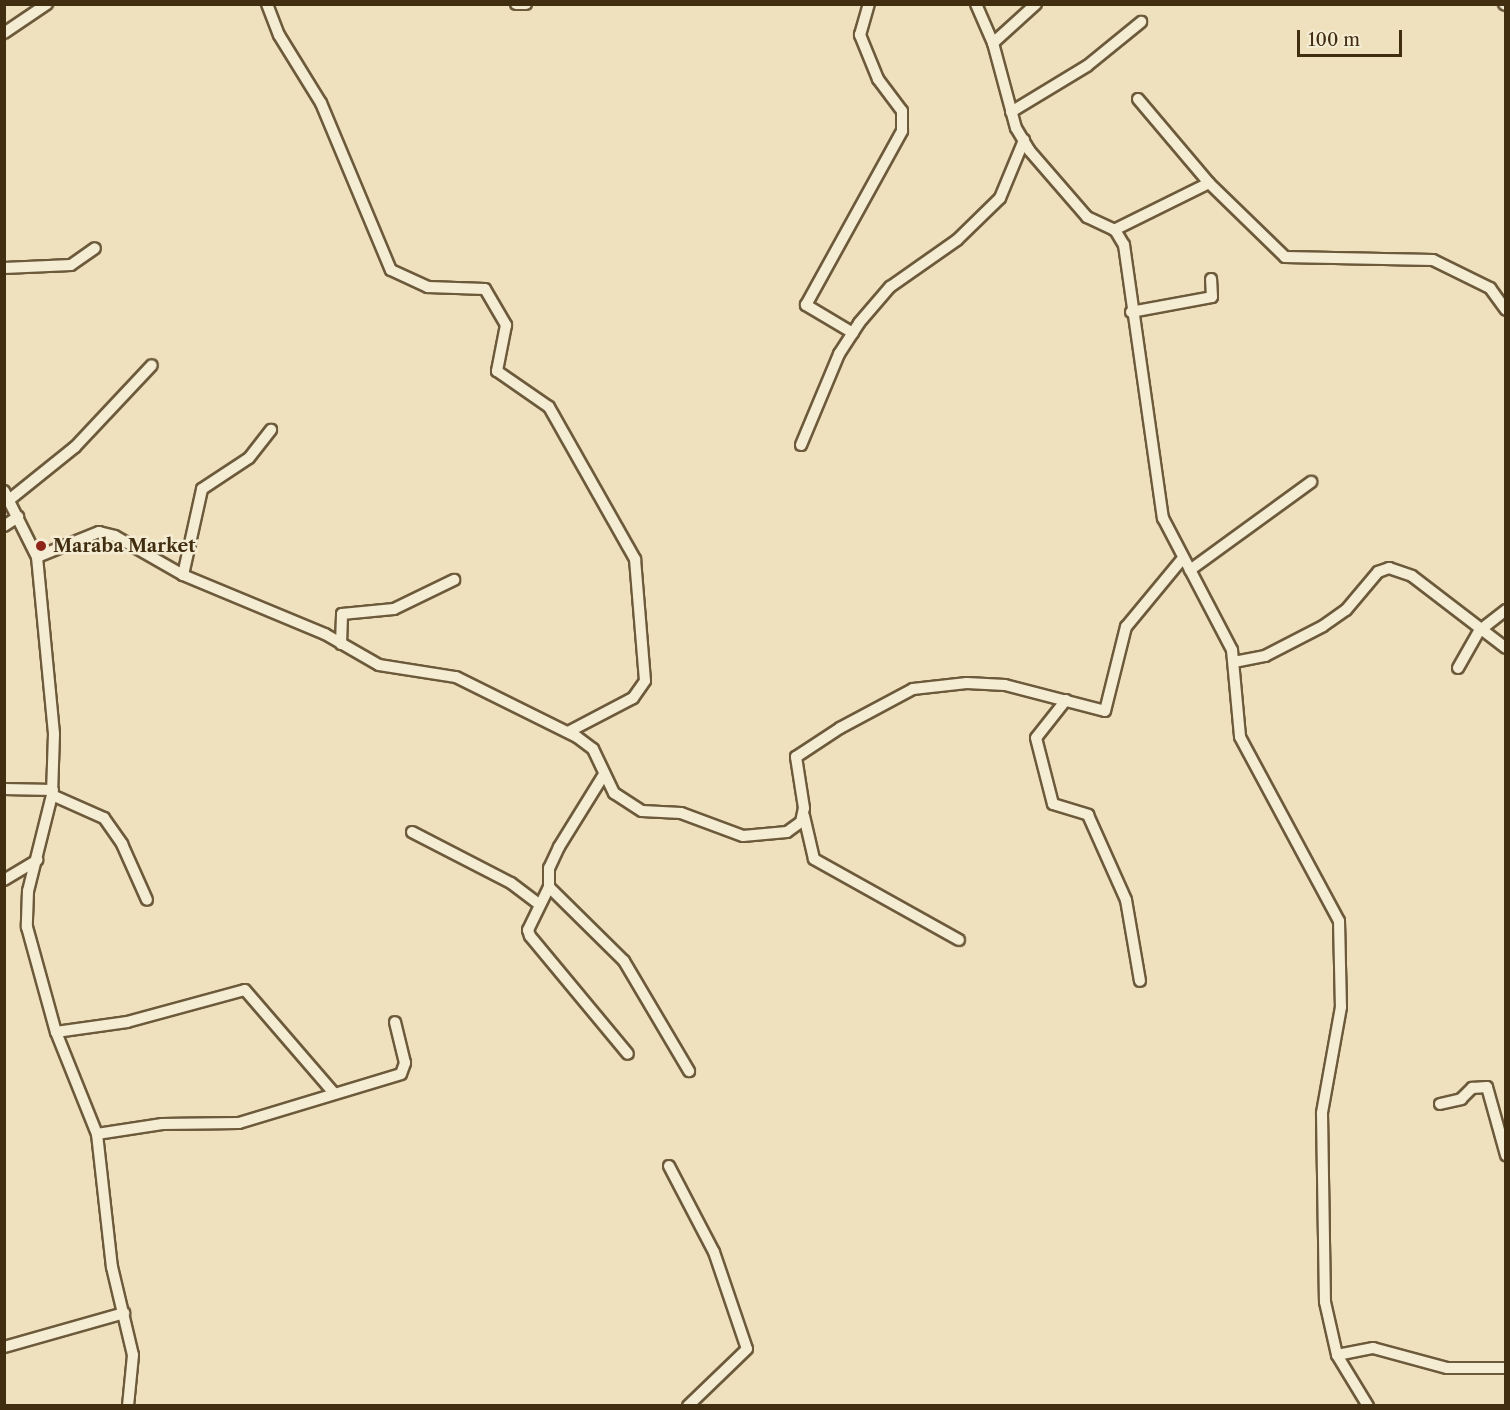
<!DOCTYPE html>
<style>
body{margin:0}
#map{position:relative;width:1510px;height:1410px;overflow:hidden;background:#efe1bd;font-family:"Libre Caslon Text",serif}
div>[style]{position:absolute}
.roads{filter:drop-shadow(2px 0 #6c5a3b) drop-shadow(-2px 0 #6c5a3b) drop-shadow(0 2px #6c5a3b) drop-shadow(0 -2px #6c5a3b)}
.minor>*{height:10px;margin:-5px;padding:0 5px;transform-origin:5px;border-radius:5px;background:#f5ecd4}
.dots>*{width:16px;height:16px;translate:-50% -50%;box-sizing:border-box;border:3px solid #f5ecd4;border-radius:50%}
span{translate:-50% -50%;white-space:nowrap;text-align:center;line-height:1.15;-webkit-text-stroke:5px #f5ecd4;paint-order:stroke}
.poi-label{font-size:18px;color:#412d10;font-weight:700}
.left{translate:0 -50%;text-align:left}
.frame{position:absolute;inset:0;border:6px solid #412d10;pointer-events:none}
.scale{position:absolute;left:1297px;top:30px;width:105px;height:27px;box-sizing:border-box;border:3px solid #412d10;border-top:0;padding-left:8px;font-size:18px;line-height:21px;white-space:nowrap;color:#412d10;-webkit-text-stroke:4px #f5ecd4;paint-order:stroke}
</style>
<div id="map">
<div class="roads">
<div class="minor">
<i style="left:267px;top:4px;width:33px;rotate:69deg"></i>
<i style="left:279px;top:35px;width:80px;rotate:58.3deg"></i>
<i style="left:321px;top:103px;width:181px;rotate:67.3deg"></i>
<i style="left:391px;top:270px;width:41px;rotate:24.7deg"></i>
<i style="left:428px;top:287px;width:57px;rotate:2deg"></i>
<i style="left:485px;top:289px;width:42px;rotate:59.7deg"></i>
<i style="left:506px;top:325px;width:47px;rotate:101.1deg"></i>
<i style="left:497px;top:371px;width:63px;rotate:34.7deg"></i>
<i style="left:549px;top:407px;width:175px;rotate:60.5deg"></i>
<i style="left:635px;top:559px;width:122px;rotate:85.3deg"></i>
<i style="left:645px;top:681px;width:21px;rotate:125deg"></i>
<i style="left:633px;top:698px;width:73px;rotate:152.4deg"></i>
<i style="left:516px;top:4px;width:10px"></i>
<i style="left:976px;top:4px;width:43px;rotate:66.4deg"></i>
<i style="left:993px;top:43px;width:88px;rotate:74.9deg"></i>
<i style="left:1016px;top:128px;width:26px;rotate:59deg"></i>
<i style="left:1029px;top:150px;width:89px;rotate:49.1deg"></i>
<i style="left:1087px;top:217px;width:31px;rotate:25deg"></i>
<i style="left:1115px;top:230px;width:17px;rotate:59deg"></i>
<i style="left:1124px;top:245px;width:276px;rotate:81.9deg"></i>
<i style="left:1163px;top:518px;width:149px;rotate:62.4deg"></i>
<i style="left:1232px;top:650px;width:87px;rotate:84.7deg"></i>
<i style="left:1240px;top:737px;width:209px;rotate:61.7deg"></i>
<i style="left:1339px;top:921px;width:86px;rotate:88.7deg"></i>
<i style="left:1341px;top:1007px;width:108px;rotate:100.2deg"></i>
<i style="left:1322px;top:1113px;width:189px;rotate:89.1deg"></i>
<i style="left:1325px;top:1302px;width:54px;rotate:77.2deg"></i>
<i style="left:1337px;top:1355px;width:60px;rotate:58.7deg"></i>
<i style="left:1504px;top:4px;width:2px;rotate:27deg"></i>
<i style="left:4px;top:33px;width:52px;rotate:-34deg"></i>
<i style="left:993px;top:43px;width:58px;rotate:-42.2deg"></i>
<i style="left:1138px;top:99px;width:110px;rotate:49.8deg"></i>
<i style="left:1011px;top:112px;width:89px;rotate:-31.2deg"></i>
<i style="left:1087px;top:66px;width:70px;rotate:-39.2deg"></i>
<i style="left:1114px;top:230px;width:106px;rotate:-26.3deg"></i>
<i style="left:1209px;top:183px;width:106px;rotate:44.2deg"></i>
<i style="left:1285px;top:257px;width:148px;rotate:1.2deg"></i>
<i style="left:1433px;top:260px;width:64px;rotate:26.2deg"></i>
<i style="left:1490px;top:288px;width:27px;rotate:54deg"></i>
<i style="left:4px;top:268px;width:67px;rotate:-2.6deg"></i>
<i style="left:71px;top:265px;width:29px;rotate:-35deg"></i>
<i style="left:1131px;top:312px;width:82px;rotate:-10.5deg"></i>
<i style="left:1212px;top:297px;width:18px;rotate:-93deg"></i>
<i style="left:853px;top:333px;width:55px;rotate:-149.2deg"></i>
<i style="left:806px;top:305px;width:199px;rotate:-61.1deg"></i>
<i style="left:902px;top:131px;width:20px;rotate:-90deg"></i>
<i style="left:902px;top:111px;width:40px;rotate:-127deg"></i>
<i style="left:878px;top:79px;width:48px;rotate:-112.2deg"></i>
<i style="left:860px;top:35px;width:32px;rotate:-74deg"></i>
<i style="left:801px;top:445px;width:99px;rotate:-67.3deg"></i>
<i style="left:839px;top:354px;width:37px;rotate:-57deg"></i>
<i style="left:859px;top:323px;width:48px;rotate:-49.3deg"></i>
<i style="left:890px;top:287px;width:82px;rotate:-35deg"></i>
<i style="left:957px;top:240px;width:60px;rotate:-44.3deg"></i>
<i style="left:1000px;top:198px;width:63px;rotate:-67.5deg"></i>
<i style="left:4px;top:491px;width:74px;rotate:63.4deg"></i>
<i style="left:37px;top:557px;width:178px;rotate:84.5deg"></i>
<i style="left:54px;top:734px;width:61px;rotate:91.9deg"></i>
<i style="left:52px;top:795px;width:99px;rotate:104deg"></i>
<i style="left:28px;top:891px;width:36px;rotate:92deg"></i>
<i style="left:27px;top:927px;width:109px;rotate:74.6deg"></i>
<i style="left:56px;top:1032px;width:110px;rotate:68.1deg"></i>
<i style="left:97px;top:1134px;width:134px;rotate:83.6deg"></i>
<i style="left:112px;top:1267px;width:90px;rotate:76.6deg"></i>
<i style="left:133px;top:1355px;width:51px;rotate:95.6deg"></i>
<i style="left:9px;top:500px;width:85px;rotate:-38.8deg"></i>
<i style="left:75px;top:447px;width:112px;rotate:-46.8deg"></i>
<i style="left:4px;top:526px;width:17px;rotate:-33deg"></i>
<i style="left:37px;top:557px;width:67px;rotate:-22deg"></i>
<i style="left:99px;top:532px;width:16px;rotate:14deg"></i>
<i style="left:115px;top:536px;width:78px;rotate:29.8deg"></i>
<i style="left:183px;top:575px;width:154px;rotate:22.6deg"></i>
<i style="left:325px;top:634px;width:62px;rotate:29.9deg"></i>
<i style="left:379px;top:665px;width:78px;rotate:8.9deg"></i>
<i style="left:456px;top:677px;width:135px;rotate:26.4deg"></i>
<i style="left:577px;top:737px;width:20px;rotate:37deg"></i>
<i style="left:593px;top:749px;width:49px;rotate:64.5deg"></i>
<i style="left:614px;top:793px;width:33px;rotate:33deg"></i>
<i style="left:642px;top:811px;width:39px;rotate:3deg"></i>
<i style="left:681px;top:813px;width:66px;rotate:20.4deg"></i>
<i style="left:743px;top:836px;width:44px;rotate:-5.2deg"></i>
<i style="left:787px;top:832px;width:17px;rotate:-36deg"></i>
<i style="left:801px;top:822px;width:14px;rotate:-78deg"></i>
<i style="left:804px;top:808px;width:52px;rotate:-98.9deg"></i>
<i style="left:796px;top:757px;width:53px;rotate:-33.4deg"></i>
<i style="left:840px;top:728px;width:83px;rotate:-28.1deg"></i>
<i style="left:913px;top:689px;width:54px;rotate:-6.3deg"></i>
<i style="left:967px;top:683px;width:38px;rotate:3deg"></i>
<i style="left:1005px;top:685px;width:103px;rotate:14.6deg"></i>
<i style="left:1105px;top:711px;width:87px;rotate:-76deg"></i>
<i style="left:1126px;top:627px;width:89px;rotate:-50.4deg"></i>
<i style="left:1190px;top:570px;width:150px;rotate:-36deg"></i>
<i style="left:183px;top:575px;width:88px;rotate:-77.5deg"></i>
<i style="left:202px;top:489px;width:56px;rotate:-33.4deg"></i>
<i style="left:249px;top:458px;width:36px;rotate:-52deg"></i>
<i style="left:341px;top:644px;width:30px;rotate:-88deg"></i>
<i style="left:342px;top:614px;width:52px;rotate:-5.5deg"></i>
<i style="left:394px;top:609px;width:67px;rotate:-25.8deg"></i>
<i style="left:1234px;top:662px;width:32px;rotate:-11deg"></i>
<i style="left:1265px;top:656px;width:65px;rotate:-27.3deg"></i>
<i style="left:1323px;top:626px;width:28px;rotate:-35deg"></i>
<i style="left:1346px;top:610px;width:50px;rotate:-49.9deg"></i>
<i style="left:1378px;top:572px;width:12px;rotate:-20deg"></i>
<i style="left:1389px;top:568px;width:24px;rotate:19deg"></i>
<i style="left:1412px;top:576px;width:118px;rotate:37.5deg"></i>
<i style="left:1458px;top:668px;width:43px;rotate:-60.4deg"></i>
<i style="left:1479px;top:631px;width:34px;rotate:-38deg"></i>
<i style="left:1066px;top:700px;width:48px;rotate:128.3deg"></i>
<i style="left:1036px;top:738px;width:68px;rotate:75.6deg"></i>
<i style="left:1053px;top:804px;width:37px;rotate:17deg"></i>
<i style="left:1088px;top:815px;width:93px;rotate:65.9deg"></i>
<i style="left:1126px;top:900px;width:82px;rotate:80.2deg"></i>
<i style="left:603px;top:776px;width:84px;rotate:121.8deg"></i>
<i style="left:559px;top:847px;width:23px;rotate:115deg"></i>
<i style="left:549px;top:868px;width:19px;rotate:90deg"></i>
<i style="left:549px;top:887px;width:105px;rotate:44.6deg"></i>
<i style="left:624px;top:961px;width:128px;rotate:59.4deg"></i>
<i style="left:4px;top:789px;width:49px;rotate:1.2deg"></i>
<i style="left:52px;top:795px;width:57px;rotate:23.9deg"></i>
<i style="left:104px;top:818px;width:32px;rotate:55deg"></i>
<i style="left:122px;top:844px;width:61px;rotate:65.9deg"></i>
<i style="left:804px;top:816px;width:44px;rotate:76.9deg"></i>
<i style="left:814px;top:859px;width:166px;rotate:29.2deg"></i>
<i style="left:412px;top:832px;width:111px;rotate:27.3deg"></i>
<i style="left:511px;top:883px;width:36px;rotate:37deg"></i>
<i style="left:4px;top:880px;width:39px;rotate:-31deg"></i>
<i style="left:549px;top:887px;width:48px;rotate:116deg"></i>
<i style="left:528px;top:930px;width:6px;rotate:72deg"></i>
<i style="left:530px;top:936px;width:153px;rotate:50.3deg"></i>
<i style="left:56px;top:1032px;width:72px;rotate:-8deg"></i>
<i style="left:127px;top:1022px;width:122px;rotate:-15.2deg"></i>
<i style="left:245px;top:990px;width:135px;rotate:49.2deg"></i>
<i style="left:1440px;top:1104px;width:22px;rotate:-13deg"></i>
<i style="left:1461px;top:1099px;width:16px;rotate:-45deg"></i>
<i style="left:1472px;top:1088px;width:15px;rotate:-4deg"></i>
<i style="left:1487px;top:1087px;width:71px;rotate:74.4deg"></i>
<i style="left:97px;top:1134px;width:66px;rotate:-8.7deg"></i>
<i style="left:162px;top:1124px;width:77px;rotate:-0.7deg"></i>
<i style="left:239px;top:1123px;width:169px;rotate:-16.8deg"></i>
<i style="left:401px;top:1074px;width:12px;rotate:-70deg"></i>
<i style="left:405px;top:1063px;width:42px;rotate:-103.7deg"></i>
<i style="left:669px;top:1166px;width:97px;rotate:62.4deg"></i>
<i style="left:714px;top:1252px;width:102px;rotate:71.2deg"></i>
<i style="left:747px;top:1349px;width:82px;rotate:136deg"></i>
<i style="left:4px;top:1347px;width:125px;rotate:-15.8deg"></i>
<i style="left:1337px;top:1355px;width:37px;rotate:-11deg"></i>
<i style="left:1373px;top:1348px;width:77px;rotate:15.1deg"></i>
<i style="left:1447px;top:1368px;width:59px"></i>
</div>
</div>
<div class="dots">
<i style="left:41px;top:546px;background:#8f2418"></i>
</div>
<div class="poi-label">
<span class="left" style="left:53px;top:546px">Maraba Market</span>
</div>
<div class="frame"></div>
<div class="scale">100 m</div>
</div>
